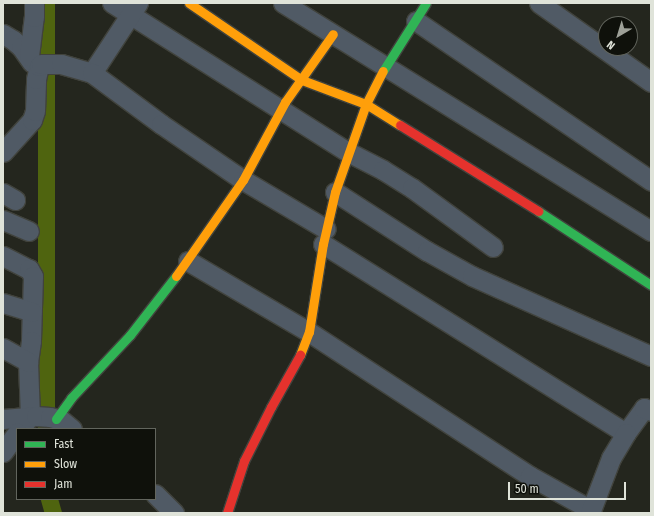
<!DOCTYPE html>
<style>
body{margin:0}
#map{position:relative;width:654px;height:516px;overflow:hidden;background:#24261e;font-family:"Fira Sans Condensed",sans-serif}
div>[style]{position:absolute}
.canal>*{height:17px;margin:-8.5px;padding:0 8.5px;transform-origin:8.5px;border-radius:8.5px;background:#4f640f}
.roads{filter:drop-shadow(1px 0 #41433d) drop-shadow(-1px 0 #41433d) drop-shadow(0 1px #41433d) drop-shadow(0 -1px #41433d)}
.street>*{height:19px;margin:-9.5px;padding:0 9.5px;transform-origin:9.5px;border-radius:9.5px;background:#505a65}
.fast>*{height:9px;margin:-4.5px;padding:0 4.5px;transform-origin:4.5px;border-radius:4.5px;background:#30b455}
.slow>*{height:9px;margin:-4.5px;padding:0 4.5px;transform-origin:4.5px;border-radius:4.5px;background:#ff9f0a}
.jam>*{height:9px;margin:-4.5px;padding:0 4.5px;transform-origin:4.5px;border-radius:4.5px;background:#e5322d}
span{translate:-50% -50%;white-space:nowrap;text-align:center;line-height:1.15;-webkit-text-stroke:4px #0f110b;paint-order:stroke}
.frame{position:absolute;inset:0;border:4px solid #dfe3d9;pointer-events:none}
.legend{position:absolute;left:16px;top:428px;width:140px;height:72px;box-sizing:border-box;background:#0f110b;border:1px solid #62655d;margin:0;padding:5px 7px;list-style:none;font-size:12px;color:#dfe3d9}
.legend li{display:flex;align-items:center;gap:8px;height:20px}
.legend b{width:20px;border:1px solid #62655d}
.north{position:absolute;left:598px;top:16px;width:40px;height:40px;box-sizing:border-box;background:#0f110b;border:1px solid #62655d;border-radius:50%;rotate:218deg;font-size:11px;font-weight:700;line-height:16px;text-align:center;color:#dfe3d9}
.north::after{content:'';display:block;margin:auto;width:14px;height:18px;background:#9ea198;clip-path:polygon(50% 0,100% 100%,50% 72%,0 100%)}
.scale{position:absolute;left:508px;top:482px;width:118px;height:18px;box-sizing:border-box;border:2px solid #dfe3d9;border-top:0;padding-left:5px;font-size:12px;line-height:14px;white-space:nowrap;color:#dfe3d9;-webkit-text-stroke:3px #0f110b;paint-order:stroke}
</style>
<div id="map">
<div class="canal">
<i style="left:46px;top:429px;width:426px;rotate:-90deg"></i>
<i style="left:49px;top:499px;width:15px;rotate:74deg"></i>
</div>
<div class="roads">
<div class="street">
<i style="left:112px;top:3px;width:279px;rotate:32.3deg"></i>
<i style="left:348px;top:152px;width:39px;rotate:27deg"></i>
<i style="left:383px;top:170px;width:34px;rotate:32deg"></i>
<i style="left:412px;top:188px;width:100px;rotate:36.1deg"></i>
<i style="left:283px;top:3px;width:433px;rotate:31.8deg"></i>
<i style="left:539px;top:3px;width:137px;rotate:35.2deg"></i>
<i style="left:416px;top:21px;width:284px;rotate:34.2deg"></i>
<i style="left:3px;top:34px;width:12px;rotate:31deg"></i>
<i style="left:13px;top:40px;width:11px;rotate:41deg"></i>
<i style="left:21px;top:47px;width:19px;rotate:55deg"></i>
<i style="left:29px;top:56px;width:39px;rotate:-83deg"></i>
<i style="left:34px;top:17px;width:14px;rotate:-90deg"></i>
<i style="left:92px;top:73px;width:84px;rotate:-56.7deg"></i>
<i style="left:3px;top:152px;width:43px;rotate:-47.8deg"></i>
<i style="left:32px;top:120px;width:9px;rotate:-72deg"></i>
<i style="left:35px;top:111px;width:32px;rotate:-88deg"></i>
<i style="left:36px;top:79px;width:13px;rotate:-77deg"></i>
<i style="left:39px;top:66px;width:3px;rotate:-45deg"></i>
<i style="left:41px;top:64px;width:20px"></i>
<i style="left:61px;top:64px;width:32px;rotate:16deg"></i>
<i style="left:92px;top:73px;width:86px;rotate:36.5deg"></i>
<i style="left:161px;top:124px;width:99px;rotate:34.3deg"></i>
<i style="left:243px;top:180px;width:96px;rotate:30.6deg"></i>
<i style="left:335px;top:192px;width:109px;rotate:32.7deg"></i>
<i style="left:427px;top:251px;width:51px;rotate:29.1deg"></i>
<i style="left:472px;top:276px;width:196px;rotate:24.1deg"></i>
<i style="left:3px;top:193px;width:14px;rotate:30deg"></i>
<i style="left:3px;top:220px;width:28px;rotate:23deg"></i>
<i style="left:323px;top:244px;width:357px;rotate:32deg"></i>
<i style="left:626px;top:433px;width:31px;rotate:-54deg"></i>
<i style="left:644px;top:408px;width:8px;rotate:23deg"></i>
<i style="left:3px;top:256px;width:29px;rotate:27deg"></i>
<i style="left:29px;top:269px;width:8px;rotate:60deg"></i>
<i style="left:33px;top:276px;width:65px;rotate:91.8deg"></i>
<i style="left:31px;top:341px;width:21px;rotate:98deg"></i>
<i style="left:28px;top:362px;width:54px;rotate:87.9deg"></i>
<i style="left:30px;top:416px;width:16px;rotate:128deg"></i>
<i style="left:188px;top:261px;width:140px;rotate:30.4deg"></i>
<i style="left:309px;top:332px;width:264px;rotate:33.1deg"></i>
<i style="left:530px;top:476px;width:70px;rotate:29.1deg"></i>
<i style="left:3px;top:303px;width:30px;rotate:17deg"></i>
<i style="left:3px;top:348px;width:29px;rotate:29deg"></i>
<i style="left:3px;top:419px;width:33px;rotate:-5deg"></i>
<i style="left:36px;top:416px;width:14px;rotate:4deg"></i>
<i style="left:50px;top:417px;width:11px;rotate:15deg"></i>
<i style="left:61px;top:420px;width:14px;rotate:39deg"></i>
<i style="left:3px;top:452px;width:24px;rotate:-54deg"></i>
<i style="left:155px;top:494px;width:27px;rotate:45deg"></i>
<i style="left:590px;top:513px;width:59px;rotate:-69.1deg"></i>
<i style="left:611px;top:458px;width:29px;rotate:-59deg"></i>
</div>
<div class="fast">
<i style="left:383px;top:71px;width:80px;rotate:-57.7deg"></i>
<i style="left:538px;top:211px;width:135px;rotate:33.2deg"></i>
<i style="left:56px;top:419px;width:26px;rotate:-54deg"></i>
<i style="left:71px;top:398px;width:86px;rotate:-46.9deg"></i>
<i style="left:130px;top:335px;width:75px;rotate:-52.1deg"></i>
</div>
<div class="slow">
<i style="left:189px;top:3px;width:137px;rotate:34.3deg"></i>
<i style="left:302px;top:80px;width:68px;rotate:20.6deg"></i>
<i style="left:366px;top:104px;width:40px;rotate:32deg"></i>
<i style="left:176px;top:276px;width:117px;rotate:-55.1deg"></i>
<i style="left:243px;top:180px;width:89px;rotate:-61.7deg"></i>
<i style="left:285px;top:102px;width:83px;rotate:-54.8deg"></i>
<i style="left:300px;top:355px;width:25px;rotate:-69deg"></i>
<i style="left:309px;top:332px;width:89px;rotate:-81deg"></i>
<i style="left:323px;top:244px;width:53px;rotate:-77deg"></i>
<i style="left:335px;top:192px;width:93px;rotate:-70.6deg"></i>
<i style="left:366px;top:104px;width:37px;rotate:-63deg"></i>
</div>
<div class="jam">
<i style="left:400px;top:125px;width:163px;rotate:31.9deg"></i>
<i style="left:227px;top:513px;width:55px;rotate:-71.9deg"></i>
<i style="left:244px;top:461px;width:60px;rotate:-63.4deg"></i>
<i style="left:271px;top:407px;width:60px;rotate:-60.9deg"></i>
</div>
</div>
<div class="frame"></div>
<ul class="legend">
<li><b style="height:5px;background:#30b455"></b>Fast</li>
<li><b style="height:5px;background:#ff9f0a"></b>Slow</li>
<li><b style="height:5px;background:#e5322d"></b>Jam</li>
</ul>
<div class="north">N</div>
<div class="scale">50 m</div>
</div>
